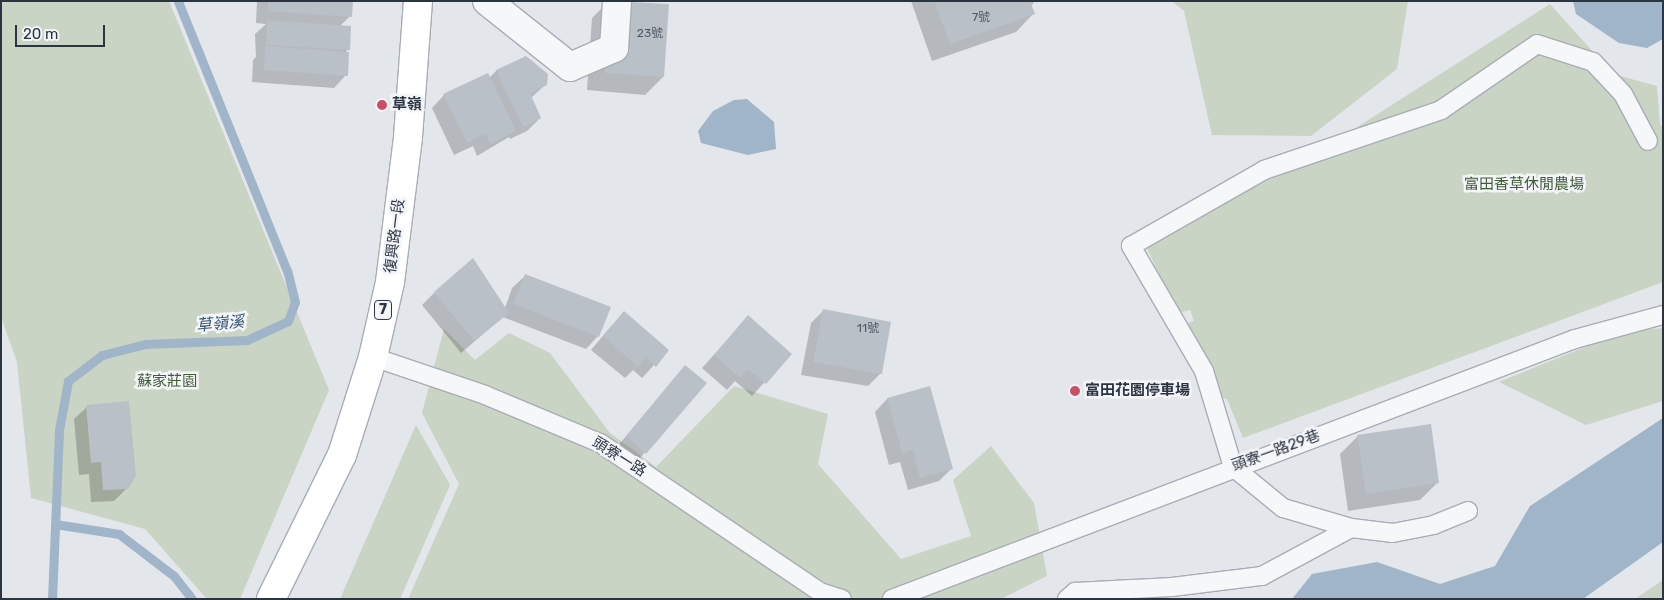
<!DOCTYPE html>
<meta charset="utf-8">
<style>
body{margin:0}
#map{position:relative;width:1664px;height:600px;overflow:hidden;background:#e3e6eb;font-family:Rubik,"Noto Sans TC",sans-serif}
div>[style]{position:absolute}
.green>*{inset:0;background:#c9d4c4}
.water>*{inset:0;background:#a0b5c9}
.shadow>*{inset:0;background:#0003}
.stream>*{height:9px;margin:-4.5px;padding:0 4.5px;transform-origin:4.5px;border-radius:4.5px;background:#a0b5c9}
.building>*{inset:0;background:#bac0c7}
.roads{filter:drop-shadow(1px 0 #a8adb5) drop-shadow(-1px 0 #a8adb5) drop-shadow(0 1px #a8adb5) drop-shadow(0 -1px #a8adb5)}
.lane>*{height:18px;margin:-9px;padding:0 9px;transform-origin:9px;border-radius:9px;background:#f6f7f9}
.street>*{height:28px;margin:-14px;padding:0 14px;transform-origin:14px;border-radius:14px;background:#f6f7f9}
.primary>*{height:28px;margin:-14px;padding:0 14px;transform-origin:14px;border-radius:14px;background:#fff}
.dots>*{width:14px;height:14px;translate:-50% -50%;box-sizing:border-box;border:2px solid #f3f5f8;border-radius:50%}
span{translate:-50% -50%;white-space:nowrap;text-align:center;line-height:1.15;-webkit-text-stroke:5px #f3f5f8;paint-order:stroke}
.number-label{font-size:12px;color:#4f5863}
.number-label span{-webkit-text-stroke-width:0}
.shield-label span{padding:1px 4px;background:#f3f5f8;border:1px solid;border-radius:4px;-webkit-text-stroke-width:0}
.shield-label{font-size:14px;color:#2b3542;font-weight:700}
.poi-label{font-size:15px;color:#2b3542;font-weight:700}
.left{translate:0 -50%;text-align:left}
.park-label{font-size:15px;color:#415d39}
.street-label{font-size:15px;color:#2b3542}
.water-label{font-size:16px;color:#375575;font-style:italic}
.frame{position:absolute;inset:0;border:2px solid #2b3542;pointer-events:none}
.scale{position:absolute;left:15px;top:25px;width:90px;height:22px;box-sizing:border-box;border:2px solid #2b3542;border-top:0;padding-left:6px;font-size:15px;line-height:18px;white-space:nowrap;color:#2b3542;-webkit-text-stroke:4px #f3f5f8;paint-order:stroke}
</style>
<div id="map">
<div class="green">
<i style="clip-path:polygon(1px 1px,169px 1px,329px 390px,240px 599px,207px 599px,145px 529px,31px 498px,17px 362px,1px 317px)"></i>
<i style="clip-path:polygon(1172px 1px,1408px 1px,1397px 69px,1311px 136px,1212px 135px,1184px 11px)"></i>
<i style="clip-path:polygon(1550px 4px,1613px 74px,1657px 86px,1660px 124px,1663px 128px,1663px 282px,1243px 438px,1227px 399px,1218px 397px,1182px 325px,1194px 321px,1190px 310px,1178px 313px,1140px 234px,1287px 172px)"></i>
<i style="clip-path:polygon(1663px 328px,1663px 401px,1586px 425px,1499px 382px,1622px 332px)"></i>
<i style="clip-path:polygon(444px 329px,475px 360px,509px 333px,550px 353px,610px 433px,656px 467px,734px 386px,828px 414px,818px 464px,901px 559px,971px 536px,953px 480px,991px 446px,1034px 503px,1047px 576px,1001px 599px,408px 599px,459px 484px,422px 413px)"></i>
<i style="clip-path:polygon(416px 425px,450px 485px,400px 599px,340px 599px)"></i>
<i style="clip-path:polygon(1663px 580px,1663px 599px,1635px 599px)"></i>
</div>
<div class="water">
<i style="clip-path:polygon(1573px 1px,1663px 1px,1663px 39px,1647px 48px,1619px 43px,1576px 14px)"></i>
<i style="clip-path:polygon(747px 99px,774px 122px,776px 149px,748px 155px,701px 143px,698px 131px,713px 111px,734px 100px)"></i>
<i style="clip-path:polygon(1663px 418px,1663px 542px,1583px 599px,1292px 599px,1312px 574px,1377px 562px,1440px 584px,1495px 566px,1530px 506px)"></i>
</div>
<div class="shadow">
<i style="clip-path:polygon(257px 1px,352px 1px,350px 16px,340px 26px,348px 49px,345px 53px,346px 75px,334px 88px,252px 82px,253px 60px,256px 57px,255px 34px,266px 24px,256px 23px)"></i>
<i style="clip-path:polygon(609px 1px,668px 5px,663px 77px,645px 95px,587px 90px,592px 18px)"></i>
<i style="clip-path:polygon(911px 1px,1035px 1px,1031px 6px,1033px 14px,1016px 32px,932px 61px)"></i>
<i style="clip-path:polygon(525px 58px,546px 84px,531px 98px,540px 118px,527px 131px,510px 139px,509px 137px,477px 156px,473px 146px,454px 155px,432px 108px,444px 95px,489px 78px,496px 71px)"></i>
<i style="clip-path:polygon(525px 276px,598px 336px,586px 349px,503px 317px,461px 353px,422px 305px,434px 293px,505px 308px,512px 288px)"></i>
<i style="clip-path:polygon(823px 311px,889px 323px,880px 374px,868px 386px,801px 375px,811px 323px)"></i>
<i style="clip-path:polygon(748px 317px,790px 354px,752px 396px,735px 381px,727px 390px,702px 368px)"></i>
<i style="clip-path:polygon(612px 325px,668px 350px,642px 378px,633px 370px,625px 378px,591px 350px)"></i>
<i style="clip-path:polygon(686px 367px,705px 383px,633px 466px,614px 450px)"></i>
<i style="clip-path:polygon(929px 388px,952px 468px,939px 481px,908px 490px,900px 462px,889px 465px,875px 412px,887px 399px)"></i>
<i style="clip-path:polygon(87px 407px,127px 488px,114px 501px,91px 502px,89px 474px,79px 475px,74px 419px)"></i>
<i style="clip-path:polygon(1358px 436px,1438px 482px,1420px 500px,1348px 511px,1340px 454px)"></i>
</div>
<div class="stream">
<i style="left:55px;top:524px;width:65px;rotate:8.9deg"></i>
<i style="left:119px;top:534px;width:69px;rotate:37.4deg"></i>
<i style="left:174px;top:576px;width:29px;rotate:52deg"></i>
<i style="left:52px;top:599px;width:169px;rotate:-87.6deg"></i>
<i style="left:59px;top:430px;width:50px;rotate:-79.6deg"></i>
<i style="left:68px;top:381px;width:43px;rotate:-37.4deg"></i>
<i style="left:102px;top:355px;width:44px;rotate:-14.3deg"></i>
<i style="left:145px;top:344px;width:102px;rotate:-2.2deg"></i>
<i style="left:247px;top:340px;width:45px;rotate:-24.9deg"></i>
<i style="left:288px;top:321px;width:20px;rotate:-70deg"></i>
<i style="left:295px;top:302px;width:32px;rotate:-104deg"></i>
<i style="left:287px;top:271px;width:291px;rotate:-112deg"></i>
</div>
<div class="building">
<i style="clip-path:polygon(268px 1px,353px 1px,352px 17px,268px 11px)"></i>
<i style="clip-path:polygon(609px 1px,669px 4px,664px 77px,605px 73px)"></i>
<i style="clip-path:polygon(934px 1px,1030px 1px,1035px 14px,950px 44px)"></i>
<i style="clip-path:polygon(267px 20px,351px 26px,350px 50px,266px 45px)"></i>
<i style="clip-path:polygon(265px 46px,349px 52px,348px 76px,264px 70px)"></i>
<i style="clip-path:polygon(526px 56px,548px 74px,547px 85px,530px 93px,541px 118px,523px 127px,496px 70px)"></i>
<i style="clip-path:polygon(488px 73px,516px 131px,490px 144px,486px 134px,467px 143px,443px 94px)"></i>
<i style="clip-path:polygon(473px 258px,509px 313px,474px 341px,434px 292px)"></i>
<i style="clip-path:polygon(525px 274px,611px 307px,599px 337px,513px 304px)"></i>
<i style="clip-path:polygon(823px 309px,891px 322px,882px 374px,813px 362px)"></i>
<i style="clip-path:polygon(624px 311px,669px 350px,656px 367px,646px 358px,638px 367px,603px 336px)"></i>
<i style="clip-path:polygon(748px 315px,792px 354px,766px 384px,748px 369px,740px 378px,714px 355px)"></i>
<i style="clip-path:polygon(685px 365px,707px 383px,646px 454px,626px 436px)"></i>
<i style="clip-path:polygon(930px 386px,953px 469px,920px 478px,913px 450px,902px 453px,887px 398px)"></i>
<i style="clip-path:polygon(129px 401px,136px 476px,128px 489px,103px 490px,101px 462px,91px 463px,86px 405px)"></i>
<i style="clip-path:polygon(1431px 424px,1439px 483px,1366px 494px,1357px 435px)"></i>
</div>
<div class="roads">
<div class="lane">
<i style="left:373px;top:357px;width:118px;rotate:18.7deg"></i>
<i style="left:485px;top:395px;width:125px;rotate:22.7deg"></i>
<i style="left:600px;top:443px;width:266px;rotate:34.1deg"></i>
<i style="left:820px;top:592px;width:23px;rotate:18deg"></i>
<i style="left:1468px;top:511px;width:37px;rotate:158deg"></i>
<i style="left:1434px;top:525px;width:42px;rotate:169deg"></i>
<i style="left:1393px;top:533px;width:42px;rotate:-173.2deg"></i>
<i style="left:1351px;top:528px;width:71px;rotate:-163.6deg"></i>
<i style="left:1283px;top:508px;width:65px;rotate:-140.6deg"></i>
<i style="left:1233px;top:467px;width:100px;rotate:-106.8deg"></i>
<i style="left:1204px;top:371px;width:145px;rotate:-120.3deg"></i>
<i style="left:1131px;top:246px;width:153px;rotate:-29.7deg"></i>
<i style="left:1264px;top:170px;width:187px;rotate:-18.7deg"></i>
<i style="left:1441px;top:110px;width:116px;rotate:-34.5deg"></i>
<i style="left:1537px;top:44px;width:59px;rotate:17.8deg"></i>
<i style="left:1593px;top:62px;width:44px;rotate:46.8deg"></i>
<i style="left:1623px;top:94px;width:53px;rotate:62deg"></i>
<i style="left:892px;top:599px;width:731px;rotate:-20.84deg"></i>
<i style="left:1575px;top:339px;width:91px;rotate:-15.3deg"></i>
<i style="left:1067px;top:599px;width:11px;rotate:-41deg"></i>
<i style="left:1075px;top:592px;width:97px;rotate:-3deg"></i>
<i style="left:1172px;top:587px;width:91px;rotate:-7deg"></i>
<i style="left:1262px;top:576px;width:101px;rotate:-28.3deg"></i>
</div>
<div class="street">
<i style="left:487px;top:1px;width:106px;rotate:38.5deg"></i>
<i style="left:570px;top:67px;width:48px;rotate:-23.4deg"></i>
<i style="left:614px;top:48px;width:47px;rotate:-86.3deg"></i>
</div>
<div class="primary">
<i style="left:271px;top:599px;width:161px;rotate:-63.8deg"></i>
<i style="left:342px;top:455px;width:103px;rotate:-72.4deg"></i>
<i style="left:373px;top:357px;width:77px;rotate:-77.2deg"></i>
<i style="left:390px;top:282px;width:146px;rotate:-82.9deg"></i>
<i style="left:408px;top:137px;width:136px;rotate:-85.8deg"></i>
</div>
</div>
<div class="dots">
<i style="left:382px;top:105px;background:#ca4e65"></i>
<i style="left:1075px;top:391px;background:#ca4e65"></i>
</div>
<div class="number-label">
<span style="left:981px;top:18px">7號</span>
<span style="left:650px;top:34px">23號</span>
<span style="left:868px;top:329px">11號</span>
</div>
<div class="shield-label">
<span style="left:383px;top:310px">7</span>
</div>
<div class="poi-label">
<span class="left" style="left:392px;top:105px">草嶺</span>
<span class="left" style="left:1085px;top:391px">富田花園停車場</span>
</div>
<div class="park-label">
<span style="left:1524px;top:185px">富田香草休閒農場</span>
<span style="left:167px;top:382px">蘇家莊園</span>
</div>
<div class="street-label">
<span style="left:395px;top:236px;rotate:-83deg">復興路一段</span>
<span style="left:1276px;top:451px;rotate:-20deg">頭寮一路29巷</span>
<span style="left:619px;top:457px;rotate:32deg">頭寮一路</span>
</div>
<div class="water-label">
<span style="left:220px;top:324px;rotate:-5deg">草嶺溪</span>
</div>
<div class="frame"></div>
<div class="scale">20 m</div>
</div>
